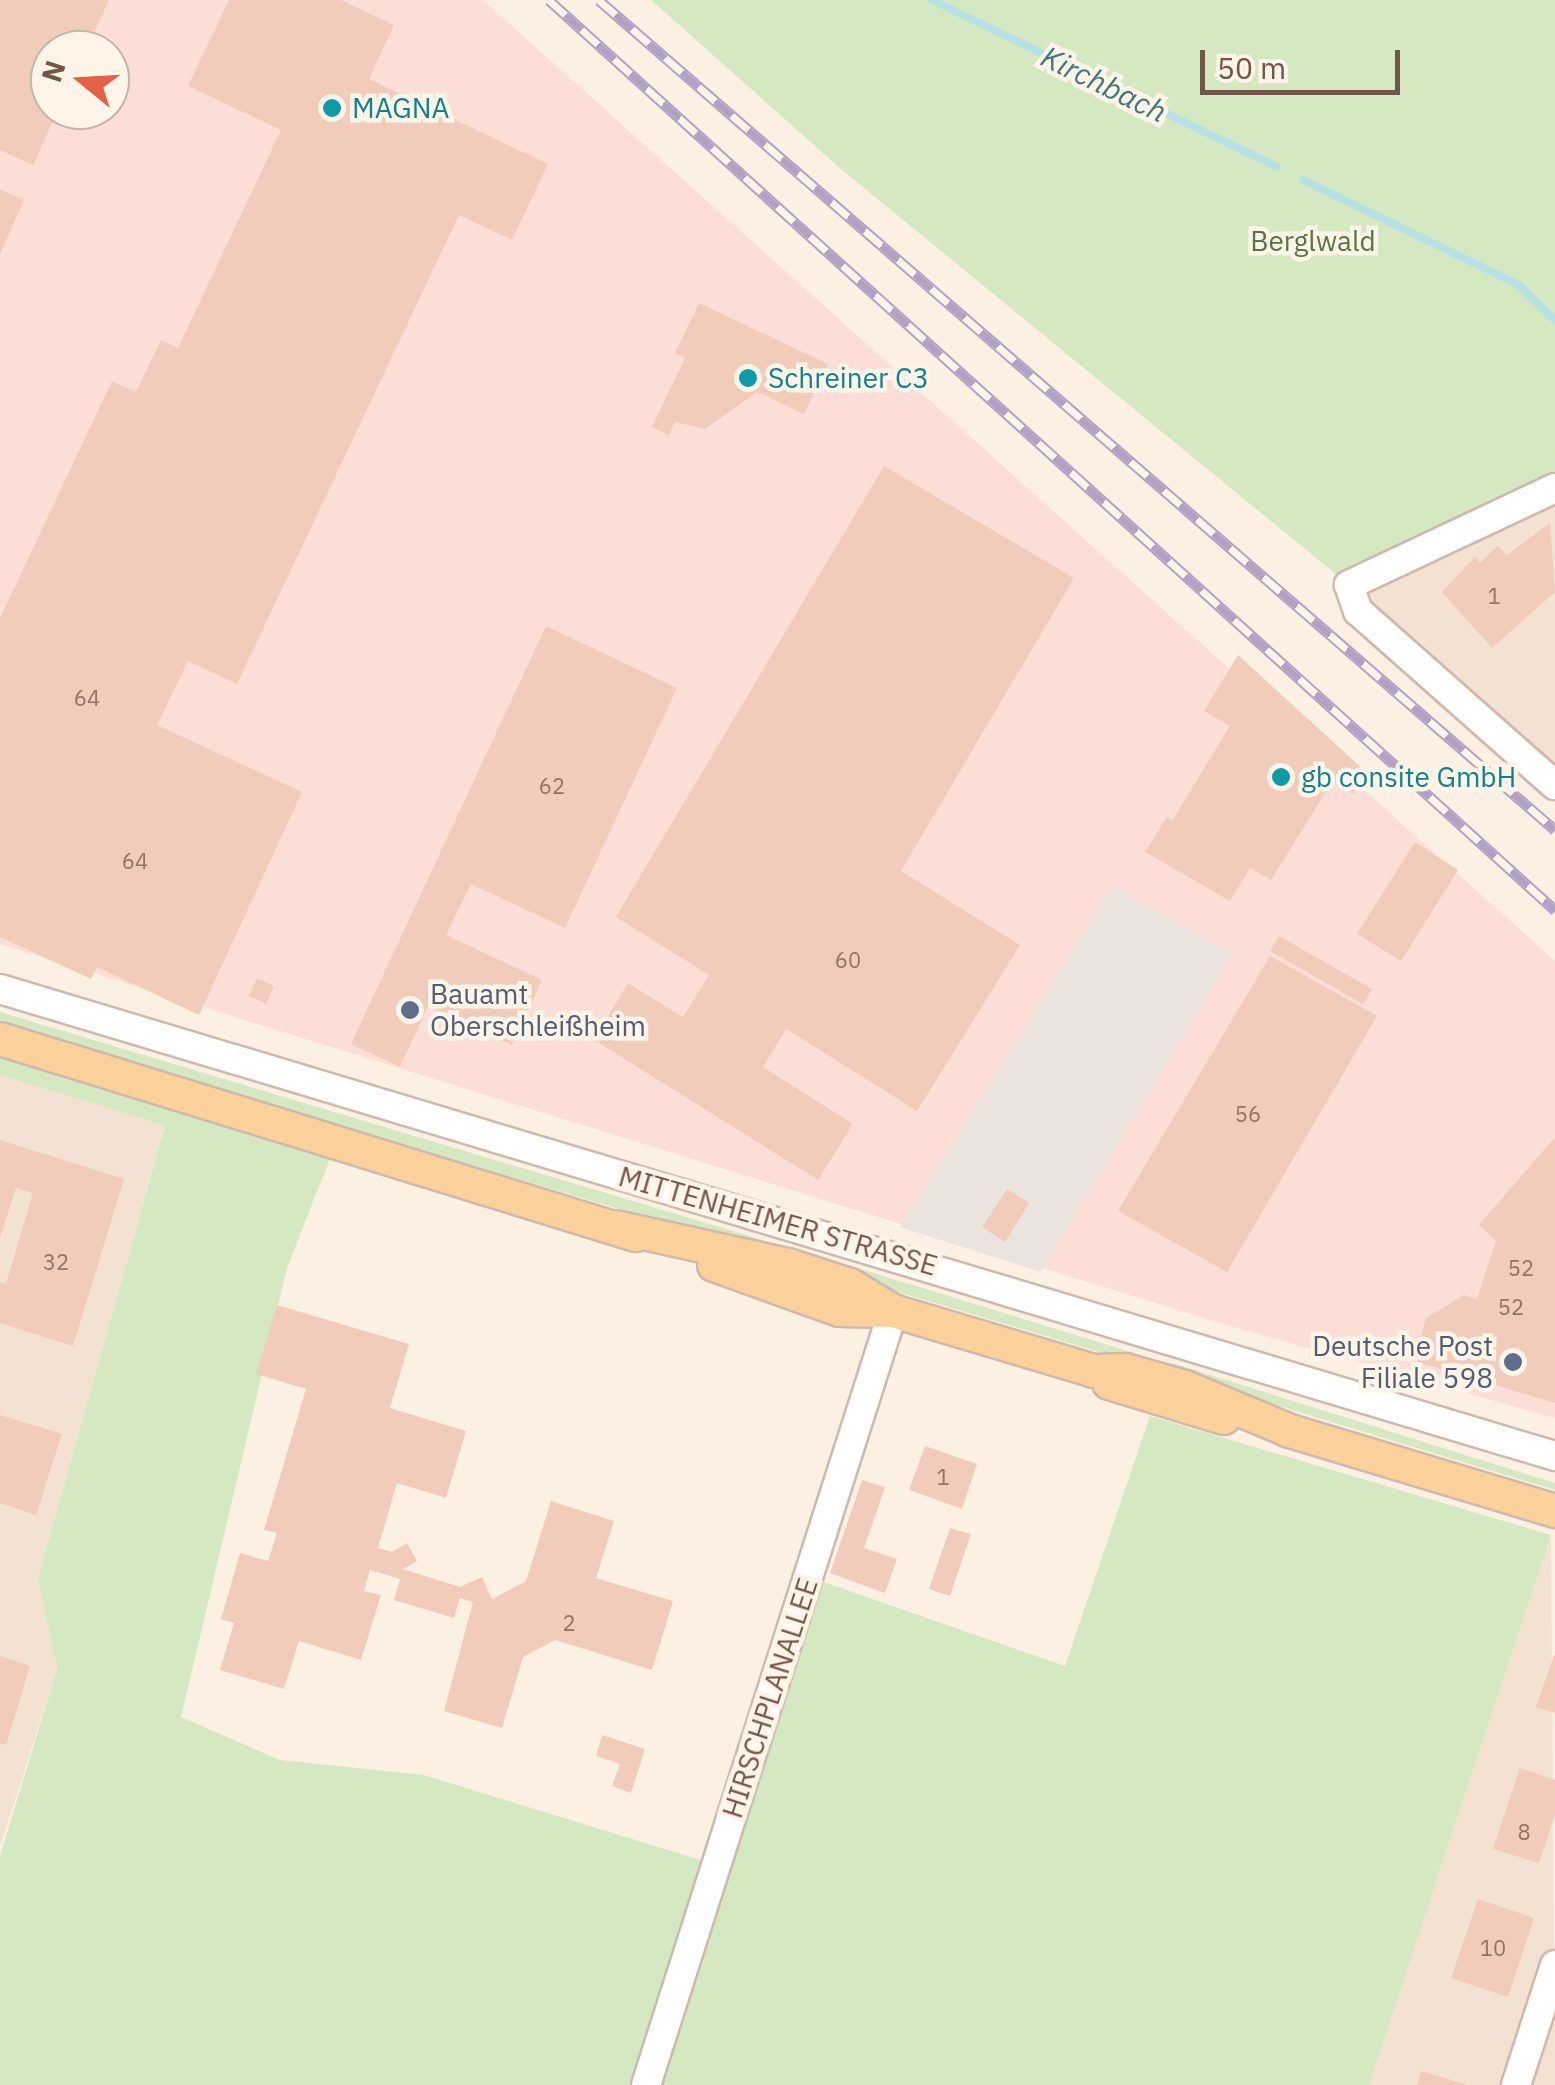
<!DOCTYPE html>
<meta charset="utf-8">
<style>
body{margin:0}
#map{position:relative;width:1555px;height:2085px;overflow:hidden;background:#fcf0e2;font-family:"IBM Plex Sans",sans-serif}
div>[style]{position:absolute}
.residential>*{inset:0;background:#f3e1d1}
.commercial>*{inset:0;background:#fcded6}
.industrial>*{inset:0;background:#ebe3dd}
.green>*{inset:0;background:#d4e9c1}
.stream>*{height:8px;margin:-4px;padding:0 4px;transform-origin:4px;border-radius:4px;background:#b7e1e5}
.building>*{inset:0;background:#f1ccba}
.roads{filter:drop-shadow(2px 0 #cfb9ac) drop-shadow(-2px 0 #cfb9ac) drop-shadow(0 2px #cfb9ac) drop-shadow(0 -2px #cfb9ac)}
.minor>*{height:28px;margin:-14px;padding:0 14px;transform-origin:14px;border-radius:14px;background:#fff}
.major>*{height:32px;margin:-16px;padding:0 16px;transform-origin:16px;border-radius:16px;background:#fad09b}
.rail>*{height:11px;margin-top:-5.5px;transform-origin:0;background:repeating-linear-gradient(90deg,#fff4e8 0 22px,#b2a1c4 0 44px);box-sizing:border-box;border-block:2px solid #b2a1c4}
.dots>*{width:28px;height:28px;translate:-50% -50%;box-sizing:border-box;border:5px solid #fff4e8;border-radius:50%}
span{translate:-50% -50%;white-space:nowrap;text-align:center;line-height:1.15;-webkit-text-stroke:9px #fff4e8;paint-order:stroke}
.number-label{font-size:22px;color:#927365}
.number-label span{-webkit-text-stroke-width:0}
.culture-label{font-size:28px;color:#0d838f}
.left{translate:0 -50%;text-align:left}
.park-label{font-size:28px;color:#557842}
.service-label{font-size:28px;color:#4e5e75}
.right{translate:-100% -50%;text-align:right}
.street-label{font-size:28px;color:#735549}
.water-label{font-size:30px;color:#40797f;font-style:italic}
.north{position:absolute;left:30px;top:30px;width:100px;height:100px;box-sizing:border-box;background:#fff4e8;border:2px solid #c7b4a8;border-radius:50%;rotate:288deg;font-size:28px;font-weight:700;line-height:40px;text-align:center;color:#735549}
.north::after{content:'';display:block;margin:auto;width:35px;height:45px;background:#e46048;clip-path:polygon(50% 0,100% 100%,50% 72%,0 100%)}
.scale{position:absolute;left:1200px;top:50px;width:200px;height:45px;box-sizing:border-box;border:5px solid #735549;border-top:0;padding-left:12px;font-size:30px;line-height:35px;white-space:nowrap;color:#735549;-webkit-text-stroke:8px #fff4e8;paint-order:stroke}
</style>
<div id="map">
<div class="residential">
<i style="clip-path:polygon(1555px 488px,1555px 785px,1349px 585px)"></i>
<i style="clip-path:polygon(0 1052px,172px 1098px,38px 1578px,57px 1669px,0 1847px)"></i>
<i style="clip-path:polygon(1551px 1535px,1555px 2085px,1369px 2085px)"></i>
</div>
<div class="commercial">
<i style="clip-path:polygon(evenodd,0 0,483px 0,1555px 961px,1555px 1418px,1220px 1323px,0 944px,0 0,50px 50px,110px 50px,110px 110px,50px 110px,50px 50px)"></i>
</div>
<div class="industrial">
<i style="clip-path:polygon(1112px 886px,1233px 953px,1041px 1272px,900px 1227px)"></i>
</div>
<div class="green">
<i style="clip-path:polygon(651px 0,1555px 0,1555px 488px,1349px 585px,842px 170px)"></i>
<i style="clip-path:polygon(0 1012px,880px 1275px,1144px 1356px,1150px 1367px,0 1025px)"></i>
<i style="clip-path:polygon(0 1053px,331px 1156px,287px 1268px,181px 1717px,280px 1760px,424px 1775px,707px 1862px,792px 1571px,1065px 1666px,1150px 1416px,1551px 1535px,1369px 2085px,0 2085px,0 1856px,57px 1669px,38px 1578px,165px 1125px,0 1075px)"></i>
<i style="clip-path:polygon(1172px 1363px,1555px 1483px,1555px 1490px,1161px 1370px)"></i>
</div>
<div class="stream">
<i style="left:932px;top:0;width:383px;rotate:25.8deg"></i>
<i style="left:1303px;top:180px;width:240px;rotate:25.9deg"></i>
<i style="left:1519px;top:285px;width:50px;rotate:44.2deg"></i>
</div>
<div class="building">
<i style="clip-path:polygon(0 0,109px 0,86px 50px,50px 50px,50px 110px,58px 110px,33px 165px,0 150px)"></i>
<i style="clip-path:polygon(229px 0,341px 0,394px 25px,369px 79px,548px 164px,512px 240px,459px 215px,237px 684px,188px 661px,157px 725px,302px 792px,199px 1015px,97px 967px,91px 979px,0 937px,0 618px,112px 381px,136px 392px,161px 340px,178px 348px,281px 130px,188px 86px)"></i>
<i style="clip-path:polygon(0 189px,24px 200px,0 254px)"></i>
<i style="clip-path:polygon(699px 303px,828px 364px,804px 414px,757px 392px,705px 429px,675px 422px,669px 435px,652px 427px,685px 358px,675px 353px)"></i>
<i style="clip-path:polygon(884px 466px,1074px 578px,901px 871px,1020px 945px,917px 1111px,786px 1029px,763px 1067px,853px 1124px,818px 1180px,594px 1040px,628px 983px,683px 1017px,709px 975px,616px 917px)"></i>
<i style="clip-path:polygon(1550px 523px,1555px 592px,1492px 648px,1442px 592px,1475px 557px,1480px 563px,1498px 546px,1507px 555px)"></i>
<i style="clip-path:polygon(546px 626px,677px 688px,565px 928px,471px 884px,446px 935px,542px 980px,512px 1045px,428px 1006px,400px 1067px,351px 1044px)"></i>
<i style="clip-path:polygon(1238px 655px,1366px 772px,1353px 794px,1332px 782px,1271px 880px,1250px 868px,1230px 901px,1145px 852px,1167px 817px,1172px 821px,1230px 726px,1204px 711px)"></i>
<i style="clip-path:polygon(1415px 842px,1458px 870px,1401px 961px,1357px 934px)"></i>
<i style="clip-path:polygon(1279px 936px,1372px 989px,1363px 1004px,1270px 951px)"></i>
<i style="clip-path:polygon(1270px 956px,1377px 1016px,1227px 1272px,1118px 1211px)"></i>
<i style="clip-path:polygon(257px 978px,274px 986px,266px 1004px,249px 996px)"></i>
<i style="clip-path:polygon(1555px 1137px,1555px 1403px,1414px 1361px,1426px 1318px,1464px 1295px,1477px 1299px,1496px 1241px,1479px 1225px)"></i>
<i style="clip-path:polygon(0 1140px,124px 1179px,73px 1346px,0 1323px,0 1282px,6px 1284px,33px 1193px,16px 1188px,0 1238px)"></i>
<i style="clip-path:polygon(1007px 1189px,1029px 1203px,1005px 1242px,982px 1227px)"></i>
<i style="clip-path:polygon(277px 1305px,409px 1344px,390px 1408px,466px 1431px,446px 1498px,397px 1483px,378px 1548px,392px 1552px,407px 1543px,417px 1561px,403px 1569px,460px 1587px,482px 1577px,492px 1599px,526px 1581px,551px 1501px,614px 1521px,596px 1578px,673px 1601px,652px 1670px,555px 1640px,523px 1657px,502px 1728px,444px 1711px,473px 1602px,460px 1598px,454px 1618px,394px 1600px,400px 1579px,370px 1570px,364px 1591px,381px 1595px,361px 1660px,299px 1641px,284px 1689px,220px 1670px,234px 1623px,221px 1619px,240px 1553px,268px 1561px,277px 1533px,264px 1530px,306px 1389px,256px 1374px)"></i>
<i style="clip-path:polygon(0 1415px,62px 1434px,36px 1515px,0 1503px)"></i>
<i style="clip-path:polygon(925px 1446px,977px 1464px,962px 1509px,909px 1490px)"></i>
<i style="clip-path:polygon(862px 1480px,885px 1487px,864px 1548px,897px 1559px,885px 1593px,830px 1573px)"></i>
<i style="clip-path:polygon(950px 1528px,971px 1534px,950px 1596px,929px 1589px)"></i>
<i style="clip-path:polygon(1554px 1655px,1555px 1655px,1555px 1713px,1536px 1707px)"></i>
<i style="clip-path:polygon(0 1656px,30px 1666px,6px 1745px,0 1743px)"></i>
<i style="clip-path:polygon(602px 1735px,645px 1749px,631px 1793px,612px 1786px,620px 1764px,596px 1756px)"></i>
<i style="clip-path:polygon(1520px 1768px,1555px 1780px,1555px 1815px,1539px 1863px,1493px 1849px)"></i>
<i style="clip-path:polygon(1478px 1899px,1534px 1918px,1508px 1997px,1451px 1978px)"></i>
<i style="clip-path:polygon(1421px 2071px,1465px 2084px,1464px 2085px,1417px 2085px)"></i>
</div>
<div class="roads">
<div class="minor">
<i style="left:1555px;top:488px;width:228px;rotate:154.8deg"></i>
<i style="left:1349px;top:585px;width:28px;rotate:71deg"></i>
<i style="left:1358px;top:611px;width:263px;rotate:41.5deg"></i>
<i style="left:0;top:989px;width:1624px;rotate:16.72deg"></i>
<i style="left:646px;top:2085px;width:812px;rotate:-72.3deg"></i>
<i style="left:1516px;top:2085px;width:126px;rotate:-72deg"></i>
</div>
<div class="major">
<i style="left:0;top:1039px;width:666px;rotate:17.13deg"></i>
<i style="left:616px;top:1227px;width:176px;rotate:12.5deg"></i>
<i style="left:788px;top:1265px;width:65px;rotate:17.9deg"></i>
<i style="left:850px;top:1285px;width:50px;rotate:31.2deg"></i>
<i style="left:893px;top:1311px;width:210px;rotate:16.6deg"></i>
<i style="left:1094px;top:1371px;width:31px;rotate:-2deg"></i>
<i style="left:1125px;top:1370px;width:62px;rotate:15.8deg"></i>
<i style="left:1185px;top:1387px;width:114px;rotate:22.7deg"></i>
<i style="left:1290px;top:1431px;width:277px;rotate:16.8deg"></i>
<i style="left:714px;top:1265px;width:133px;rotate:19.8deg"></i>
<i style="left:839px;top:1310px;width:54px;rotate:1.1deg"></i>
<i style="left:1109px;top:1383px;width:120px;rotate:16.9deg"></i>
</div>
</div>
<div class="rail">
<i style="left:549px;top:0;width:1357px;rotate:42.13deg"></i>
<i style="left:599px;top:0;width:1266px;rotate:40.96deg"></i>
</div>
<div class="dots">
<i style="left:332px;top:108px;background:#0f9aa8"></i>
<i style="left:748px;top:378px;background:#0f9aa8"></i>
<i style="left:1281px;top:777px;background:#0f9aa8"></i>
<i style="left:410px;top:1010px;background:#5c6f8a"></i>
<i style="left:1513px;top:1362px;background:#5c6f8a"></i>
</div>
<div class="number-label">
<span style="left:1494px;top:596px">1</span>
<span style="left:87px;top:698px">64</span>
<span style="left:552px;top:786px">62</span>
<span style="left:135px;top:861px">64</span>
<span style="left:848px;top:960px">60</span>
<span style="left:1248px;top:1114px">56</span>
<span style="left:56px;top:1262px">32</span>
<span style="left:1521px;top:1268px">52</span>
<span style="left:1511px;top:1307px">52</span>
<span style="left:943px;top:1477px">1</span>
<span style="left:569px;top:1623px">2</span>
<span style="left:1524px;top:1832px">8</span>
<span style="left:1493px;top:1948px">10</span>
</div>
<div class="culture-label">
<span class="left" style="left:352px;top:108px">MAGNA</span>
<span class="left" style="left:768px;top:378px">Schreiner C3</span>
<span class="left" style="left:1301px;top:777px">gb consite GmbH</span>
</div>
<div class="park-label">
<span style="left:1313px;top:241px">Berglwald</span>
</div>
<div class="service-label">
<span class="left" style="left:430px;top:1010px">Bauamt<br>Oberschleißheim</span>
<span class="right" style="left:1493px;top:1362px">Deutsche Post<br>Filiale 598</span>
</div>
<div class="street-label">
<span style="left:778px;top:1221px;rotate:16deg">MITTENHEIMER STRASSE</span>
<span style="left:770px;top:1698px;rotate:-72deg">HIRSCHPLANALLEE</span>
</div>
<div class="water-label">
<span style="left:1104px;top:84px;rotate:26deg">Kirchbach</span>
</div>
<div class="north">N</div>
<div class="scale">50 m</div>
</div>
